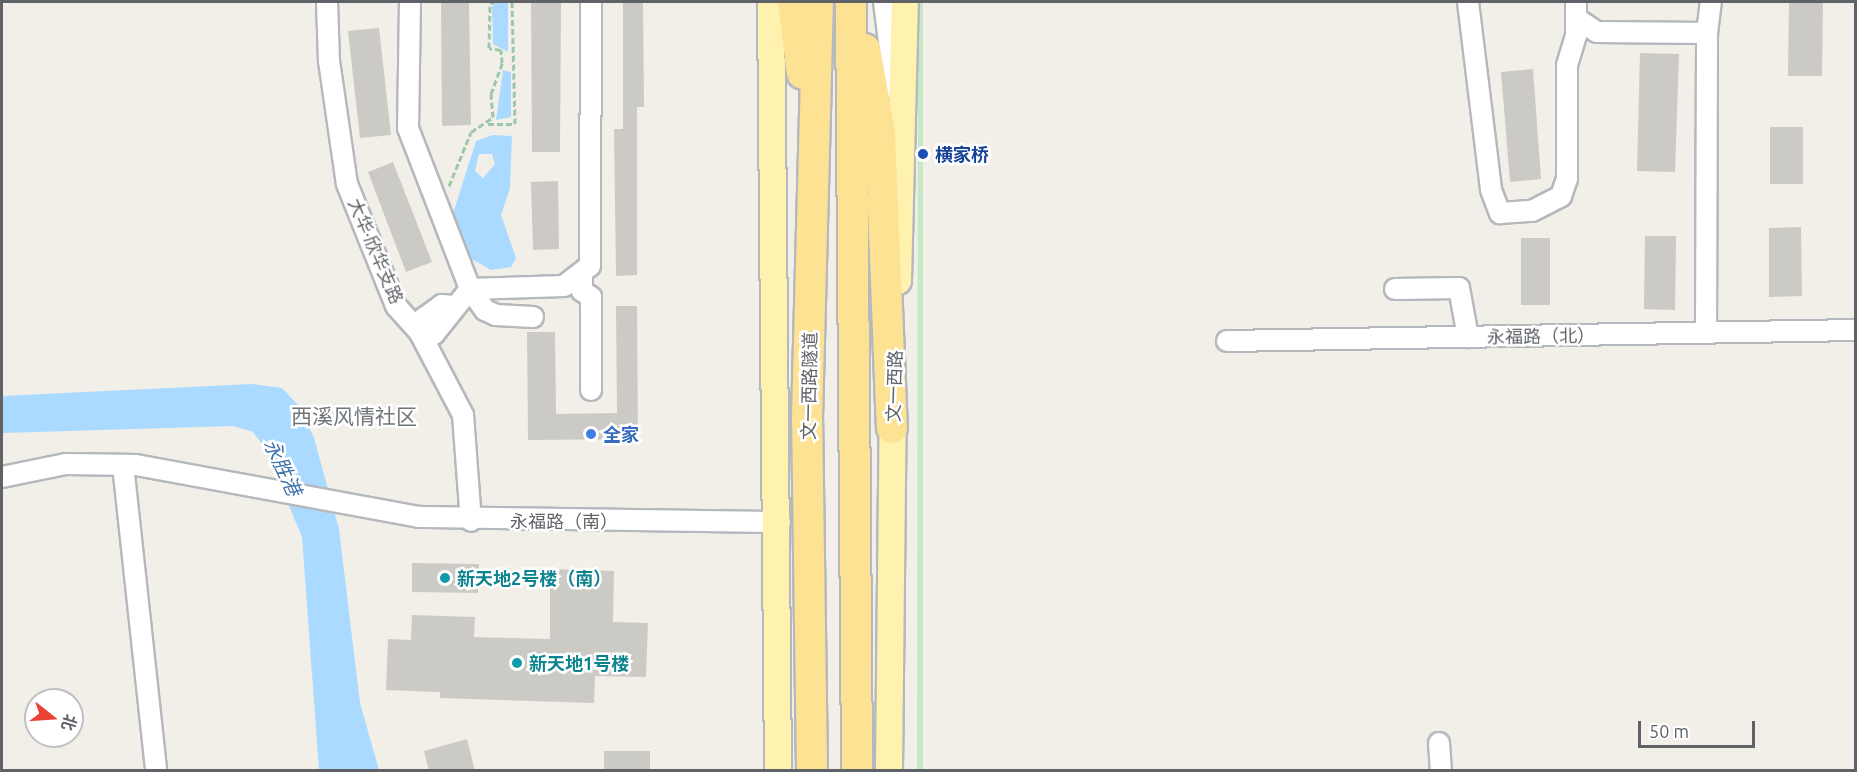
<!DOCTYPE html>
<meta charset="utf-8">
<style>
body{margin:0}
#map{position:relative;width:1857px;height:772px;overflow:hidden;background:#f1efe8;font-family:Ubuntu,"Noto Sans SC",sans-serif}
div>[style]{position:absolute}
.green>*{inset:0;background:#c5e8c5}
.water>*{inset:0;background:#aadaff}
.building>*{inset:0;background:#cccac5}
.path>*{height:3px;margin-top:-1.5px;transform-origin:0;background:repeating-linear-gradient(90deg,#9cc7a9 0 6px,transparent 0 9px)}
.roads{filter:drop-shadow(2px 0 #b5b8bc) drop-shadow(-2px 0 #b5b8bc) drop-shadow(0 2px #b5b8bc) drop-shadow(0 -2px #b5b8bc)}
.minor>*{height:20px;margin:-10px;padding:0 10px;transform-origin:10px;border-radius:10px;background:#fff}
.major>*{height:26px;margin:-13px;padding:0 13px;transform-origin:13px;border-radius:13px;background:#fff2af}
.highway>*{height:30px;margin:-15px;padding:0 15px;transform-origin:15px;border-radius:15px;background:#fde293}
.dots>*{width:16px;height:16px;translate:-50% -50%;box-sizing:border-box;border:3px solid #fff;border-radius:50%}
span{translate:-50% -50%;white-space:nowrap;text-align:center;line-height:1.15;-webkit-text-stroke:5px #fff;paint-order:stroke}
.transit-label{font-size:18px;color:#164399;font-weight:700}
.left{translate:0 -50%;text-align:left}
.street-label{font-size:18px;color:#5f6368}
.shop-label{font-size:18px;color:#366cbe;font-weight:700}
.culture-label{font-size:18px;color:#0d838f;font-weight:700}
.water-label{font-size:20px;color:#4174aa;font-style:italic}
.quarter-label{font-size:21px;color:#70757a}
.frame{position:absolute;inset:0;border:3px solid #5f6368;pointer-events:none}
.north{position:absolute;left:24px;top:688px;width:60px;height:60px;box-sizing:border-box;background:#fff;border:2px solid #bfc1c3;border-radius:50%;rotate:107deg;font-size:16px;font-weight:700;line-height:24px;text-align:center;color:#5f6368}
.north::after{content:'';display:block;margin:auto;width:21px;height:27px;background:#ea4335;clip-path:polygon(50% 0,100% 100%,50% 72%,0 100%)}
.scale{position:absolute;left:1638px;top:721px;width:117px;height:27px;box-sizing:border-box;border:3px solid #5f6368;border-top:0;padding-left:8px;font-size:18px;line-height:21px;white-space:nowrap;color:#5f6368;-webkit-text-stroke:4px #fff;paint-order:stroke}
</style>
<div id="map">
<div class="green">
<i style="clip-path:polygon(918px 2px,923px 2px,923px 770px,917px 770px)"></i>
</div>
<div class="water">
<i style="clip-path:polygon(498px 2px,508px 2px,508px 52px,493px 44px,492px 6px)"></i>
<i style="clip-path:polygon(503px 70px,511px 72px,511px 117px,496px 120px)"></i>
<i style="clip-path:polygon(evenodd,493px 135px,512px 136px,510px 188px,501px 215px,516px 258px,511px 267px,491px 270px,470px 258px,452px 217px,476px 141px,493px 135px,479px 154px,492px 154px,495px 164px,483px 178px,475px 171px,479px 154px)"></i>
<i style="clip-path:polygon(252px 384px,282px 388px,299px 406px,314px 438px,339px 529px,360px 703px,379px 770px,319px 770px,302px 537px,265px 448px,253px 432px,233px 426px,2px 433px,2px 396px)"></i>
</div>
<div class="building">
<i style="clip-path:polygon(441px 2px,469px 2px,471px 125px,442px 126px)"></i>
<i style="clip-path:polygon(531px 2px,561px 2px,560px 152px,532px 152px)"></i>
<i style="clip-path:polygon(623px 2px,643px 2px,644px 107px,637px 107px,637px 275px,616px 276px,614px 129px,623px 129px)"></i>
<i style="clip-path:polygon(1789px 2px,1823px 2px,1822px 76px,1788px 76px)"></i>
<i style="clip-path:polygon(379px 28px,391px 135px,360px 138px,348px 31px)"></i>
<i style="clip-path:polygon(1640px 53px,1679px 54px,1675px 172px,1637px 171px)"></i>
<i style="clip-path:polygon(1533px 69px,1541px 179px,1510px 182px,1501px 72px)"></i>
<i style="clip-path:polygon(1770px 127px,1803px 127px,1803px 184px,1770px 184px)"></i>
<i style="clip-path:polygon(393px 162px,432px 262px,406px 272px,368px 172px)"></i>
<i style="clip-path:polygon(558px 181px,559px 249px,533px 250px,531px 182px)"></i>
<i style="clip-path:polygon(1801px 227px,1802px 296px,1769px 297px,1769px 228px)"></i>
<i style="clip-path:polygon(1645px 236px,1676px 236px,1675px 310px,1644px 309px)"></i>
<i style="clip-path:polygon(1521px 238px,1550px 238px,1550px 305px,1521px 305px)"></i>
<i style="clip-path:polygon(616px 306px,637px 306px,638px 439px,528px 440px,527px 332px,555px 332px,556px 414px,617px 413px)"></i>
<i style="clip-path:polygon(412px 563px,479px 564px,478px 593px,412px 592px)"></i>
<i style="clip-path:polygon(550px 569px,614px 571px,613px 622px,648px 623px,646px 677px,595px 676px,594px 703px,440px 698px,440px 692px,386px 690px,388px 639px,411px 640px,412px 615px,475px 617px,474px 637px,550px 639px)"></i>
<i style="clip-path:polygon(467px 739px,475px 771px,429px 771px,424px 751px)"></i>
<i style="clip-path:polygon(604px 751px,650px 751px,650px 771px,604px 771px)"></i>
</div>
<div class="path">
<i style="left:488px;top:124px;width:27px"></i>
<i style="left:515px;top:124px;width:122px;rotate:-91.4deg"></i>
<i style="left:449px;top:186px;width:58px;rotate:-67.8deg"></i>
<i style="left:471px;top:132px;width:27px;rotate:-34deg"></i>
<i style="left:493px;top:117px;width:23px;rotate:-95deg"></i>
<i style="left:491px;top:94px;width:33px;rotate:-70deg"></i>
<i style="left:502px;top:63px;width:13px;rotate:-94deg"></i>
<i style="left:501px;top:50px;width:12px;rotate:-171deg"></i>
<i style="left:489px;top:48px;width:45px;rotate:-88.7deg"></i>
<i style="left:490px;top:3px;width:5px;rotate:-11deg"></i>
</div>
<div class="roads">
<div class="minor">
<i style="left:327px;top:2px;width:59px;rotate:88.1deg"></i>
<i style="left:329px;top:61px;width:124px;rotate:81.7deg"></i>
<i style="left:347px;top:184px;width:131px;rotate:68.1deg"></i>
<i style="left:396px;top:306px;width:36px;rotate:48deg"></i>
<i style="left:420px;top:333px;width:93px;rotate:62.3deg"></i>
<i style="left:463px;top:415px;width:106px;rotate:85.7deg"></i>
<i style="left:410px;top:2px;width:126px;rotate:90.9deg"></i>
<i style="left:408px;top:128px;width:173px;rotate:68.9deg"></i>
<i style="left:470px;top:289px;width:58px;rotate:128.7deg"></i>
<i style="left:434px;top:334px;width:14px;rotate:-176deg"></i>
<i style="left:420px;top:333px;width:16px;rotate:-75deg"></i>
<i style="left:424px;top:318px;width:22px;rotate:-36deg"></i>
<i style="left:442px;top:305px;width:11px;rotate:5deg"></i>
<i style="left:884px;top:2px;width:88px;rotate:82.8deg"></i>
<i style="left:1468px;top:2px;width:189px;rotate:83deg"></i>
<i style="left:1491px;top:190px;width:25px;rotate:69deg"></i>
<i style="left:1500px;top:213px;width:32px;rotate:-4deg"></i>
<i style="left:1532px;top:211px;width:33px;rotate:-27deg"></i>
<i style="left:1561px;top:196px;width:18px;rotate:-71deg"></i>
<i style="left:1567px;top:179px;width:114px;rotate:-90deg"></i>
<i style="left:1567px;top:65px;width:31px;rotate:-73deg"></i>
<i style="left:1576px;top:35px;width:33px;rotate:-90deg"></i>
<i style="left:1576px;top:18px;width:25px;rotate:34deg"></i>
<i style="left:1597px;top:32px;width:110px;rotate:0.5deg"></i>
<i style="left:1707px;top:33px;width:31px;rotate:-83deg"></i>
<i style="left:582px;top:276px;width:15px;rotate:90deg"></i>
<i style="left:582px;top:291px;width:11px;rotate:34deg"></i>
<i style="left:591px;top:297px;width:93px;rotate:90deg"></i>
<i style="left:1395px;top:289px;width:64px;rotate:-0.9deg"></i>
<i style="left:1459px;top:288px;width:50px;rotate:79.6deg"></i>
<i style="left:533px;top:317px;width:37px;rotate:-177deg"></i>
<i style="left:496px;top:315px;width:12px;rotate:-156deg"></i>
<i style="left:485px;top:310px;width:26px;rotate:-126deg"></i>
<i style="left:470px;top:289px;width:94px;rotate:-1.8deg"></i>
<i style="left:564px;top:286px;width:33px;rotate:-38deg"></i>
<i style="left:590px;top:266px;width:264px;rotate:-89.8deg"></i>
<i style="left:1706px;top:333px;width:300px;rotate:-89.8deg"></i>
<i style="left:1227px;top:341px;width:629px;rotate:-1deg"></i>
<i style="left:123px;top:465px;width:307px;rotate:83.8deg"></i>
<i style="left:2px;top:477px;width:65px;rotate:-11.5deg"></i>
<i style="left:66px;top:464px;width:70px;rotate:0.8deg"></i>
<i style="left:136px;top:465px;width:288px;rotate:10.4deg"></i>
<i style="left:419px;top:517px;width:361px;rotate:0.8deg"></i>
<i style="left:1439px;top:743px;width:27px;rotate:86deg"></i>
</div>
<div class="major">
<i style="left:771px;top:2px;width:768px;rotate:89.48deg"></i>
<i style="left:898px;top:281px;width:279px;rotate:-88.6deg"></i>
<i style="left:889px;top:770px;width:362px;rotate:-89.4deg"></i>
</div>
<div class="highway">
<i style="left:793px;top:2px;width:72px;rotate:82.8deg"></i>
<i style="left:851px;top:2px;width:768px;rotate:89.55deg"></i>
<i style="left:865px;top:49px;width:84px;rotate:79.8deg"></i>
<i style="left:880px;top:132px;width:296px;rotate:87.7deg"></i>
<i style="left:812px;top:770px;width:352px;rotate:-90.8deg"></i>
<i style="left:807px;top:418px;width:416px;rotate:-88.5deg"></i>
</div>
</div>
<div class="dots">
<i style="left:923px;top:154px;background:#1a4fb4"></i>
<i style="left:591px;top:434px;background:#3f7fe0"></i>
<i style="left:445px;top:578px;background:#0f9aa8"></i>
<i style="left:517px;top:663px;background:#0f9aa8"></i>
</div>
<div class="transit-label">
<span class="left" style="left:935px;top:154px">横家桥</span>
</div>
<div class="street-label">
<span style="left:376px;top:251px;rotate:67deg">大华·欣华支路</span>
<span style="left:1541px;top:336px;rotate:-1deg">永福路（北）</span>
<span style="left:809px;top:386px;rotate:-89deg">文一西路隧道</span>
<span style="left:894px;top:386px;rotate:-88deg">文一西路</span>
<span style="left:564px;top:521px">永福路（南）</span>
</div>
<div class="shop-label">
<span class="left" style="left:603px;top:434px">全家</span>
</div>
<div class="culture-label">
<span class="left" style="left:457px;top:578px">新天地2号楼（南）</span>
<span class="left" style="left:529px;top:663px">新天地1号楼</span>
</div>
<div class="water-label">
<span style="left:283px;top:467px;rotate:65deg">永胜港</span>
</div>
<div class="quarter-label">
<span style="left:354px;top:416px">西溪风情社区</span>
</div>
<div class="frame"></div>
<div class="north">北</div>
<div class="scale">50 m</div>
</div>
